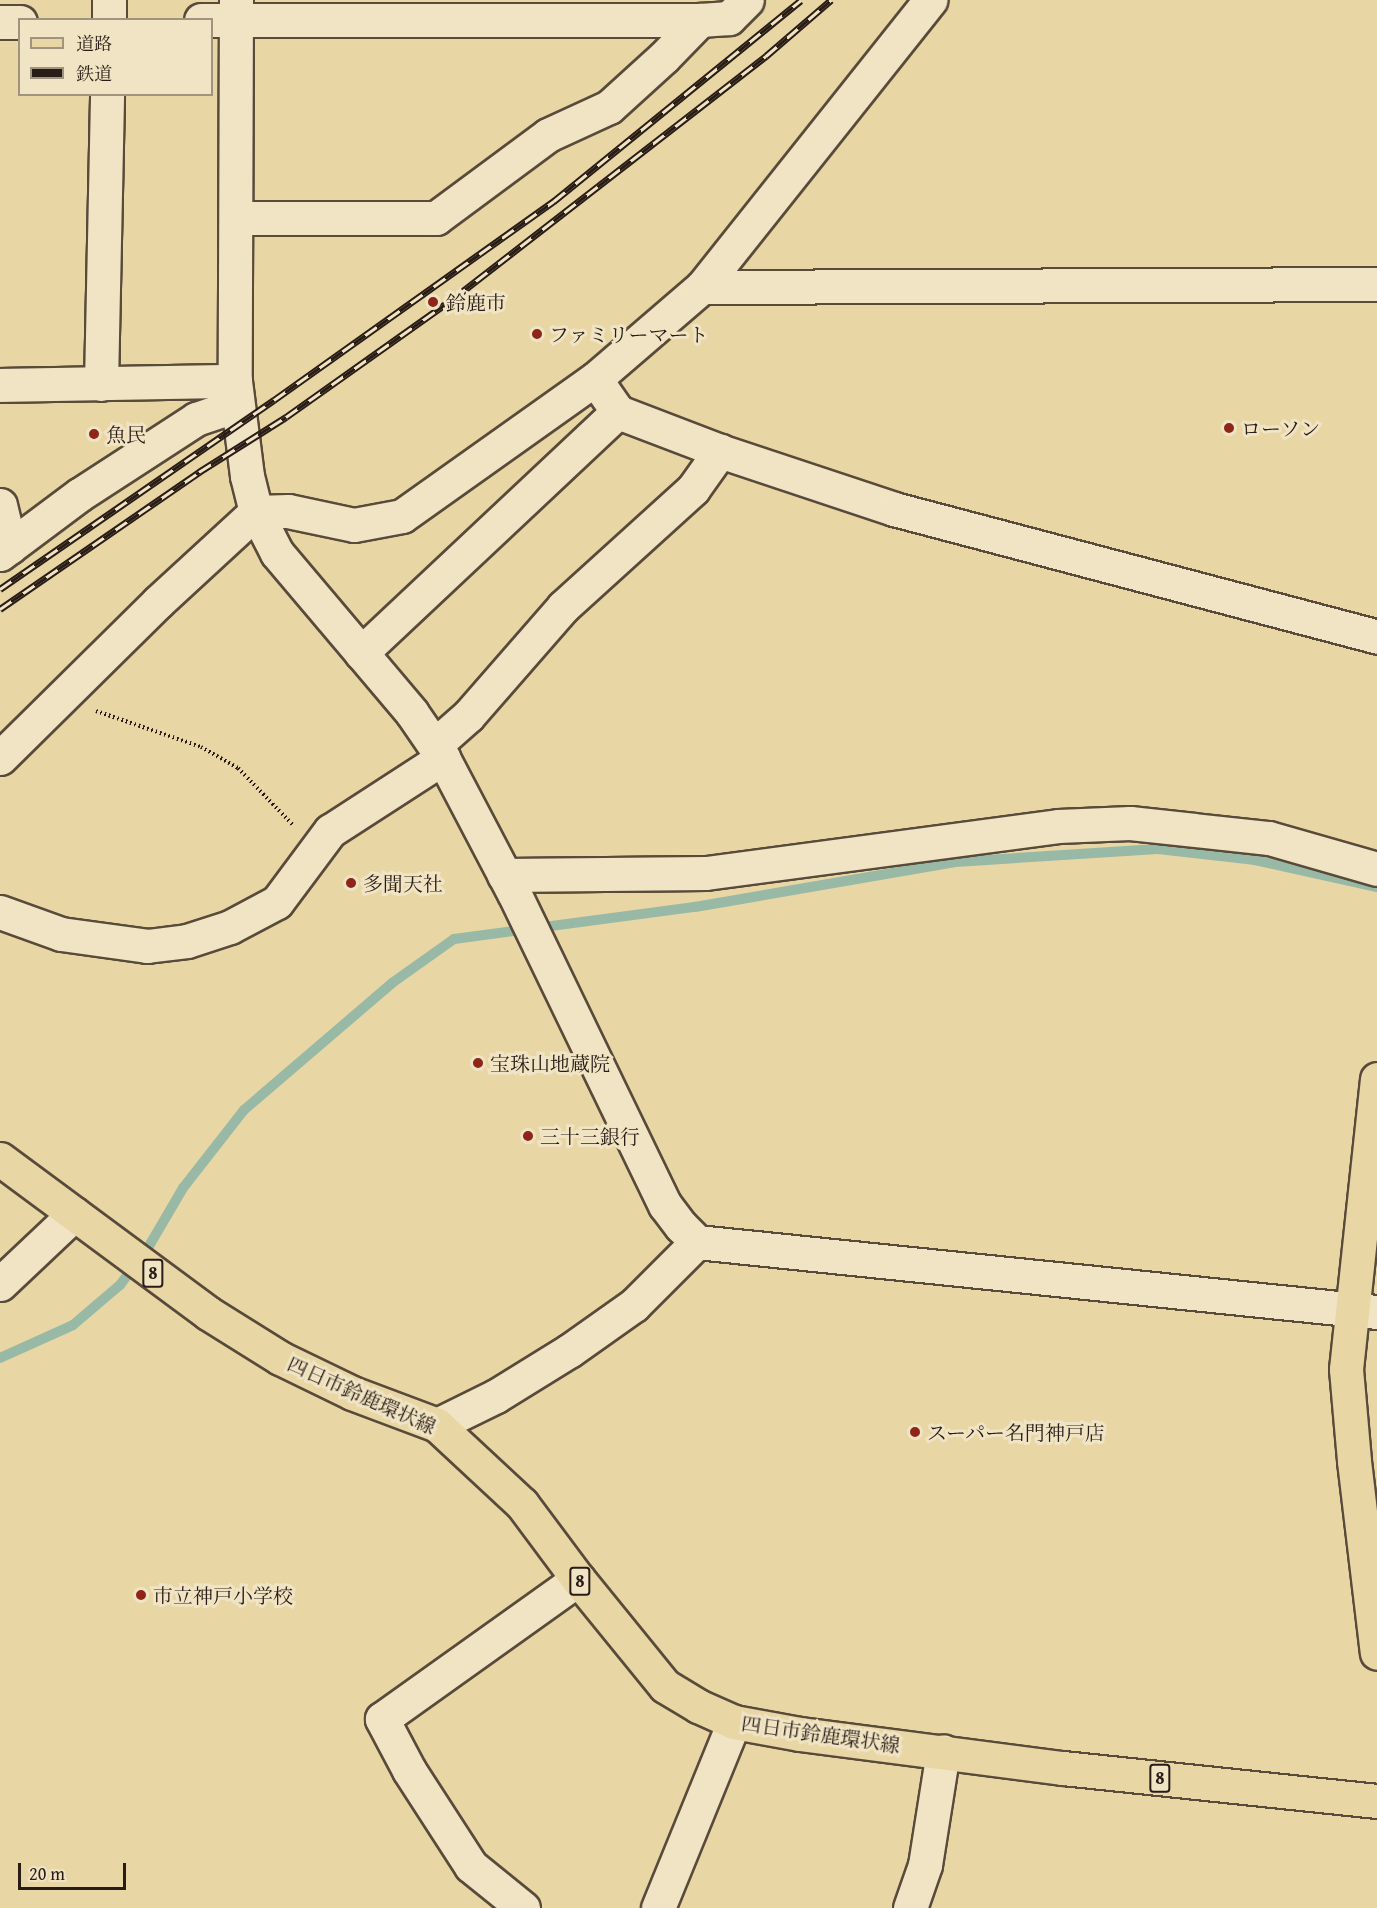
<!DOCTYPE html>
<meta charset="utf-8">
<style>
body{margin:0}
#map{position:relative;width:1377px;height:1908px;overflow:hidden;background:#e8d6a5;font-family:"Gentium Book Plus","Noto Serif JP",serif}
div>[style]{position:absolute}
.stream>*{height:10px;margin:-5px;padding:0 5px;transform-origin:5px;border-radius:5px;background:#97b9a6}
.path>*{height:4px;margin-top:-2px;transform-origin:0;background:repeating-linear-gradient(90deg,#291c16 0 1.5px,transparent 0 4.5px)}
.roads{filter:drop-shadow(2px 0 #594a3a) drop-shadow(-2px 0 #594a3a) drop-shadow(0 2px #594a3a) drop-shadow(0 -2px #594a3a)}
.minor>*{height:33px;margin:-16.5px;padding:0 16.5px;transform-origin:16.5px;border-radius:16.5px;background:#f0e4c4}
.major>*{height:33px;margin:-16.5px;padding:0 16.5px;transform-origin:16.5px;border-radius:16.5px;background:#e8d6a5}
.rail>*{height:7px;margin-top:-3.5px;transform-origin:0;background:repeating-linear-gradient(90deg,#f0e4c4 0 14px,#291c16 0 28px);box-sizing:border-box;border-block:2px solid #291c16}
.dots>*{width:16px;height:16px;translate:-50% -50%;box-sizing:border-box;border:3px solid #f0e4c4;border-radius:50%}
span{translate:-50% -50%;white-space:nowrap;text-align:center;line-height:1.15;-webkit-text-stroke:6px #f0e4c4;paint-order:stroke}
.shield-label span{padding:2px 4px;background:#f0e4c4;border:2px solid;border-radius:4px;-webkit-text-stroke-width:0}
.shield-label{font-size:18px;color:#291c16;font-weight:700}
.poi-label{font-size:20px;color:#291c16}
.left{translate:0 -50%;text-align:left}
.street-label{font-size:20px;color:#291c16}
.legend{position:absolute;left:18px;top:18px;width:195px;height:78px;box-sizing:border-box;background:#f0e4c4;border:2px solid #a0947e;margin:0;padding:8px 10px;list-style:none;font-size:18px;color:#291c16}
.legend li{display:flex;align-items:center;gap:12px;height:30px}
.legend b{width:30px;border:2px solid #a0947e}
.scale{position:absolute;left:18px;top:1863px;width:108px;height:27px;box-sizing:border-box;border:3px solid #291c16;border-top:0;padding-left:8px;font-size:18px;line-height:21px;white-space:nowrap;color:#291c16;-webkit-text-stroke:4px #f0e4c4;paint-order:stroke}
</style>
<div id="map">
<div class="stream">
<i style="left:0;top:1358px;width:80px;rotate:-24.3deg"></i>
<i style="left:73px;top:1325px;width:62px;rotate:-40.4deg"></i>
<i style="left:120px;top:1285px;width:49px;rotate:-53.4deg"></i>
<i style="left:149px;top:1246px;width:67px;rotate:-59.6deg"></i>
<i style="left:183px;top:1188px;width:99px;rotate:-52deg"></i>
<i style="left:244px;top:1110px;width:195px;rotate:-40.6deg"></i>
<i style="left:392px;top:983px;width:76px;rotate:-35.4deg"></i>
<i style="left:454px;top:939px;width:243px;rotate:-7.6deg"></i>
<i style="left:695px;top:907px;width:264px;rotate:-9.8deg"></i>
<i style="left:955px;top:862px;width:203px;rotate:-3.7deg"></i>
<i style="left:1158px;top:849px;width:98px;rotate:6.5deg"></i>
<i style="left:1255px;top:860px;width:125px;rotate:12.5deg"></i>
</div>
<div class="path">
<i style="left:96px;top:711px;width:111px;rotate:18.9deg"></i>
<i style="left:201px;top:747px;width:43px;rotate:29.6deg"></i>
<i style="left:238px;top:768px;width:79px;rotate:46deg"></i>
</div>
<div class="roads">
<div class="minor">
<i style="left:109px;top:0;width:20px;rotate:90deg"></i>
<i style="left:236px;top:0;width:381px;rotate:90.2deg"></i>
<i style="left:235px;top:381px;width:96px;rotate:82.8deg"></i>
<i style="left:247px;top:476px;width:37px;rotate:76deg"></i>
<i style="left:256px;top:512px;width:46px;rotate:62.9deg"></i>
<i style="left:277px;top:553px;width:209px;rotate:49.8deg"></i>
<i style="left:412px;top:713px;width:55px;rotate:55.4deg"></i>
<i style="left:443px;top:758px;width:153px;rotate:62.3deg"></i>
<i style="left:514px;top:893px;width:347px;rotate:64.2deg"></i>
<i style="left:665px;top:1205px;width:26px;rotate:53deg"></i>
<i style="left:681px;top:1226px;width:23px;rotate:45deg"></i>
<i style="left:697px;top:1242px;width:684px;rotate:5.88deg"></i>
<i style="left:201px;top:20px;width:499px"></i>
<i style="left:700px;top:20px;width:29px;rotate:-4deg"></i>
<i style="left:729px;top:18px;width:25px;rotate:-45deg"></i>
<i style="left:0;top:22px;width:20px"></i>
<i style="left:237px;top:218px;width:199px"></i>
<i style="left:436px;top:218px;width:139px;rotate:-36.5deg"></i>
<i style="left:548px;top:135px;width:67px;rotate:-24.7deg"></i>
<i style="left:609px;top:107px;width:74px;rotate:-42.3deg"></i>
<i style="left:664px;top:57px;width:52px;rotate:-45.8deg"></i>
<i style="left:702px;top:287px;width:675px;rotate:-0.25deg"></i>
<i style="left:595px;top:379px;width:141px;rotate:-40.7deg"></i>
<i style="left:702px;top:287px;width:367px;rotate:-51.5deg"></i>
<i style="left:101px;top:384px;width:290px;rotate:-88.8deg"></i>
<i style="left:0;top:385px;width:235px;rotate:-1deg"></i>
<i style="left:0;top:505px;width:43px;rotate:76.6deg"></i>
<i style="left:0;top:554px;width:99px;rotate:-36.8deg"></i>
<i style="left:79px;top:495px;width:140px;rotate:-33deg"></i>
<i style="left:196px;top:419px;width:43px;rotate:-18.9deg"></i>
<i style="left:361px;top:653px;width:352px;rotate:-43.2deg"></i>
<i style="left:435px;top:745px;width:44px;rotate:-41.3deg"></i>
<i style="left:468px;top:716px;width:145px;rotate:-48.9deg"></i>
<i style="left:563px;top:607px;width:176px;rotate:-42.2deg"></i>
<i style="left:693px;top:489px;width:47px;rotate:-54.6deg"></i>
<i style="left:0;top:758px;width:222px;rotate:-44.6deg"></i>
<i style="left:158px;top:602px;width:133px;rotate:-42.6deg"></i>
<i style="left:256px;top:512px;width:32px;rotate:-2deg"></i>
<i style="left:288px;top:511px;width:67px;rotate:12deg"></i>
<i style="left:354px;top:525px;width:49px;rotate:-10.6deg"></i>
<i style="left:402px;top:516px;width:237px;rotate:-35.4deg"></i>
<i style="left:595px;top:379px;width:40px;rotate:55.1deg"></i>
<i style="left:618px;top:412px;width:109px;rotate:20.9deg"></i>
<i style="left:720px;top:451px;width:183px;rotate:18.4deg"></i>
<i style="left:894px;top:509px;width:500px;rotate:14.8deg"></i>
<i style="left:504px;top:875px;width:202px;rotate:-0.6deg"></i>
<i style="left:706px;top:873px;width:355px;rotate:-7.6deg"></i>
<i style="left:1058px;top:826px;width:72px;rotate:-2.4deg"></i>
<i style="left:1130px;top:823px;width:140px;rotate:6.2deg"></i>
<i style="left:1269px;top:838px;width:112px;rotate:16deg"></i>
<i style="left:0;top:912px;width:65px;rotate:19.8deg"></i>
<i style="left:61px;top:934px;width:87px;rotate:7.9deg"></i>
<i style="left:147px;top:946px;width:40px;rotate:-7.1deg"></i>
<i style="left:187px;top:941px;width:45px;rotate:-18deg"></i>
<i style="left:230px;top:927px;width:53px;rotate:-28deg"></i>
<i style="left:277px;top:902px;width:89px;rotate:-53.3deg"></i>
<i style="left:330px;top:831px;width:135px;rotate:-32.9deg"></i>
<i style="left:0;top:1284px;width:102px;rotate:-43.4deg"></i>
<i style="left:437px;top:1425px;width:66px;rotate:-26.2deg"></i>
<i style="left:496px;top:1396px;width:86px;rotate:-31.7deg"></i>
<i style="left:569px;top:1351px;width:80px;rotate:-35.3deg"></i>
<i style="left:634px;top:1305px;width:89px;rotate:-45deg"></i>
<i style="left:523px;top:1908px;width:67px;rotate:-141.1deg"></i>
<i style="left:471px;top:1866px;width:114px;rotate:-122.9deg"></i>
<i style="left:409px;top:1770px;width:58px;rotate:-117.9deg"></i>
<i style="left:382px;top:1719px;width:241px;rotate:-35.5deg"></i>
<i style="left:658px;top:1908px;width:201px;rotate:-67.8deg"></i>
<i style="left:910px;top:1908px;width:46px;rotate:-70.8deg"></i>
<i style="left:925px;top:1865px;width:115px;rotate:-81deg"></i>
</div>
<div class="major">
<i style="left:1377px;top:1079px;width:292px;rotate:96.1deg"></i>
<i style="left:1346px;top:1369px;width:92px;rotate:85deg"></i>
<i style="left:1354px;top:1461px;width:193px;rotate:83.2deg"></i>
<i style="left:0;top:1159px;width:259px;rotate:36.5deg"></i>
<i style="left:208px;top:1313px;width:85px;rotate:32deg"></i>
<i style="left:280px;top:1358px;width:80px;rotate:25.9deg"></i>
<i style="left:352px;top:1393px;width:91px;rotate:20.6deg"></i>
<i style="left:437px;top:1425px;width:116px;rotate:42.9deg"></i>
<i style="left:522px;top:1504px;width:94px;rotate:53.3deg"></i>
<i style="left:578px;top:1579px;width:138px;rotate:50.9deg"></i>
<i style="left:665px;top:1686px;width:39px;rotate:31deg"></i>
<i style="left:698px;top:1706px;width:39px;rotate:24deg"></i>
<i style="left:734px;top:1722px;width:67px;rotate:10.3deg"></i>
<i style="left:800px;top:1734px;width:265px;rotate:7.4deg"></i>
<i style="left:1063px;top:1768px;width:316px;rotate:6deg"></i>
</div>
</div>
<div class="rail">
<i style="left:0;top:589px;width:333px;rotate:-34.6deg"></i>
<i style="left:274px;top:400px;width:344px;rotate:-35.4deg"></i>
<i style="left:554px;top:201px;width:318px;rotate:-39.1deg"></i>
<i style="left:0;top:609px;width:242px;rotate:-34.5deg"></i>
<i style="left:199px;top:472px;width:103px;rotate:-32.3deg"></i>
<i style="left:286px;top:417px;width:206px;rotate:-35.3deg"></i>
<i style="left:454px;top:298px;width:395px;rotate:-37.8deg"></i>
<i style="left:766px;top:56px;width:86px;rotate:-40.7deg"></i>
</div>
<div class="dots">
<i style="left:433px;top:302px;background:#8f2418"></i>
<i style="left:537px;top:334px;background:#8f2418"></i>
<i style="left:1229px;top:428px;background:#8f2418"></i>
<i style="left:94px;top:434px;background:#8f2418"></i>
<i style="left:351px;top:883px;background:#8f2418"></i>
<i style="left:478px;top:1063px;background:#8f2418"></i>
<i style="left:528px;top:1136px;background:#8f2418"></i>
<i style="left:915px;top:1432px;background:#8f2418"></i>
<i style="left:141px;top:1595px;background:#8f2418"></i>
</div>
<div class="shield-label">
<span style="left:153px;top:1273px">8</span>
<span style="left:580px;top:1581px">8</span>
<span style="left:1160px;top:1778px">8</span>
</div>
<div class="poi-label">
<span class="left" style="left:446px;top:302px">鈴鹿市</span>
<span class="left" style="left:549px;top:334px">ファミリーマート</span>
<span class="left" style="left:1241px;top:428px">ローソン</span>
<span class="left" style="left:106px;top:434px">魚民</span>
<span class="left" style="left:363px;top:883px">多聞天社</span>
<span class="left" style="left:490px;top:1063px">宝珠山地蔵院</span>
<span class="left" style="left:540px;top:1136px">三十三銀行</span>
<span class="left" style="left:927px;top:1432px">スーパー名門神戸店</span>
<span class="left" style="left:153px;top:1595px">市立神戸小学校</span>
</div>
<div class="street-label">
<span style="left:362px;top:1395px;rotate:24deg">四日市鈴鹿環状線</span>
<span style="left:821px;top:1734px;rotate:8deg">四日市鈴鹿環状線</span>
</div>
<ul class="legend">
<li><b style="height:8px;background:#e8d6a5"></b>道路</li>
<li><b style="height:8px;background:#291c16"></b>鉄道</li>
</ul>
<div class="scale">20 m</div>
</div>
